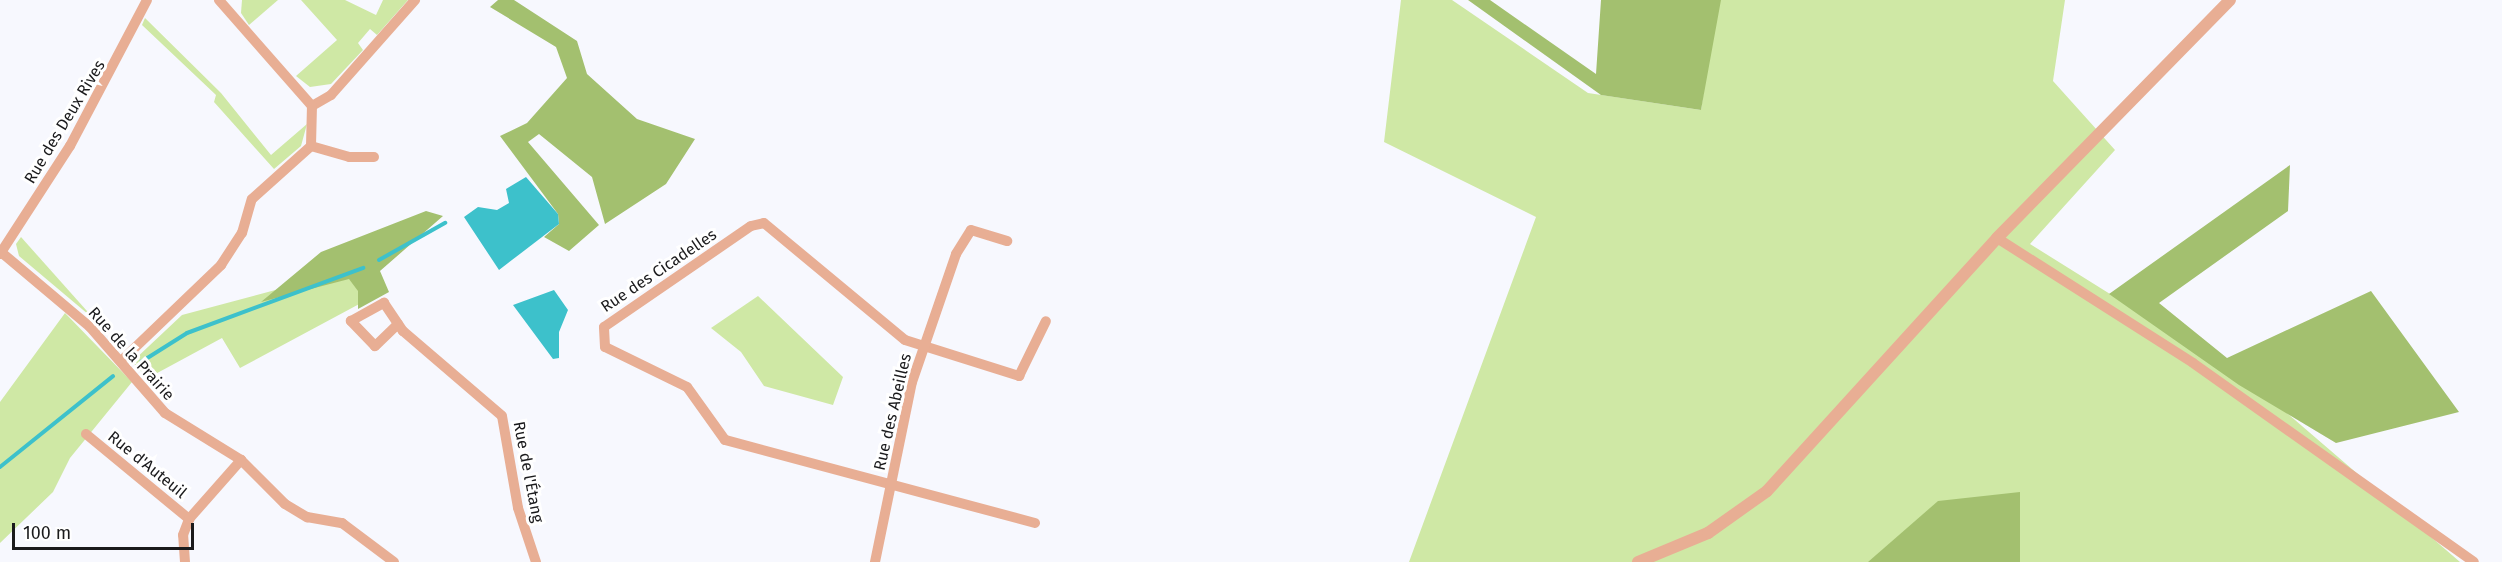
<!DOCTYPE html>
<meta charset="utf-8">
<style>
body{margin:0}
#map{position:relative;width:2502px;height:562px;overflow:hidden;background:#f7f8fe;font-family:"Fira Sans",sans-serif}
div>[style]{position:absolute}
.green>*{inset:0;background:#cfe8a5}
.forest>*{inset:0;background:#a3c06f}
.water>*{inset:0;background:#3dc1cb}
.stream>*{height:4px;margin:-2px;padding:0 2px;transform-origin:2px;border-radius:2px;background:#3dc1cb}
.minor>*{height:10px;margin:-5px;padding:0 5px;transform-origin:5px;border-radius:5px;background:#e8ae94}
.tertiary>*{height:12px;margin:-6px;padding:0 6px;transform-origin:6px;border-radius:6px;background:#e8ae94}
span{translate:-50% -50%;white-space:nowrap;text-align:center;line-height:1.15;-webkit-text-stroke:6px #fff;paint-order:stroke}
.street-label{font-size:16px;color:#1a1a1c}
.scale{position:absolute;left:12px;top:523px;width:182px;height:27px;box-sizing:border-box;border:3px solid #1a1a1c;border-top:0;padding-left:8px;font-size:18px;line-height:21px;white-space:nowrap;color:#1a1a1c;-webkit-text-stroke:4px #fff;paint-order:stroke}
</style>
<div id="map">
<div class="green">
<i style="clip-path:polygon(242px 0,278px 0,249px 25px,241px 13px)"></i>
<i style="clip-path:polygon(301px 0,345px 0,376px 15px,383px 0,408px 0,377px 35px,370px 29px,358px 43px,363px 50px,331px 84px,310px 87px,296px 76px,337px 40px)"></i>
<i style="clip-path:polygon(1401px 0,1452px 0,1588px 93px,1701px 110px,1717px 0,2065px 0,2053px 81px,2115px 150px,2030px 244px,2251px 382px,2460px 562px,1409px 562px,1536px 217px,1384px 142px)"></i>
<i style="clip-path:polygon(145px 18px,221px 93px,271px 155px,307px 124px,301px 146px,274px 169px,214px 102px,216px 95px,142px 25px)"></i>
<i style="clip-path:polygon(21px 237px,95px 320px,19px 256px,16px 244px)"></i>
<i style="clip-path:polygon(361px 267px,363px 302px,240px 368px,222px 338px,148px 378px,132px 362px,182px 315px)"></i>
<i style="clip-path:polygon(758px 296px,843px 377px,833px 405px,764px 386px,741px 352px,711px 328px)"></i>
<i style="clip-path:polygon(65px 313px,132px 382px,70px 458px,53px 492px,0 543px,0 402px)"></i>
</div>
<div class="forest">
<i style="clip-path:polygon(498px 0,514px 0,577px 41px,587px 74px,637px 119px,695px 139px,666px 184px,605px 224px,592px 177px,539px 134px,528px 142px,599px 225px,569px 251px,544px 237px,559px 224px,558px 214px,500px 136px,527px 123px,567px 78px,556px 47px,490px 7px)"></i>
<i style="clip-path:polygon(1468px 0,1490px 0,1596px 74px,1601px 0,1721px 0,1701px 110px,1601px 95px)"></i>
<i style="clip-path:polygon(2290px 165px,2288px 211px,2159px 303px,2227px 358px,2371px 291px,2459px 412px,2336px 443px,2239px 385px,2109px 294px)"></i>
<i style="clip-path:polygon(426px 211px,443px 216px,380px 271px,389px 292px,358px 309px,358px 291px,349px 279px,261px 302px,321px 252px)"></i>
<i style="clip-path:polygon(2020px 492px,2020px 562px,1868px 562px,1938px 501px)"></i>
</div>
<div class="water">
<i style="clip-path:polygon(526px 177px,558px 214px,559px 224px,499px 270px,464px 217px,478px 207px,497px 210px,509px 203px,506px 189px)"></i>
<i style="clip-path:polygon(554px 290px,568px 310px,559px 332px,559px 358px,553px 359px,513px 305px)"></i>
</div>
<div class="stream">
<i style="left:379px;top:260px;width:76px;rotate:-29.3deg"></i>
<i style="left:141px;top:362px;width:54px;rotate:-32.2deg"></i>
<i style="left:187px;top:333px;width:188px;rotate:-20.3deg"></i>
<i style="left:0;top:467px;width:145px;rotate:-38.8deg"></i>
</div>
<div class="minor">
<i style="left:312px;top:106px;width:22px;rotate:-30deg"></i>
<i style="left:331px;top:95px;width:127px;rotate:-48.5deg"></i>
<i style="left:311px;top:146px;width:40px;rotate:16deg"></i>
<i style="left:349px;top:157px;width:25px"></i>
<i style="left:1997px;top:238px;width:232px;rotate:32.5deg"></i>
<i style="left:2193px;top:363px;width:344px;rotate:35.3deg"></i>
<i style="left:1px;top:252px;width:116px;rotate:40.1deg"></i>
<i style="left:90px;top:327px;width:114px;rotate:48.9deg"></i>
<i style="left:165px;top:413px;width:89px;rotate:31.7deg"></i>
<i style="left:241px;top:460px;width:62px;rotate:45deg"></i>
<i style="left:285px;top:504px;width:26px;rotate:31deg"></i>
<i style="left:307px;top:517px;width:36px;rotate:10deg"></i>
<i style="left:342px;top:523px;width:65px;rotate:36.9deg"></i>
<i style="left:0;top:254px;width:129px;rotate:-57.1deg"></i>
<i style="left:70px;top:146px;width:165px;rotate:-62.2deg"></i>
<i style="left:398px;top:324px;width:32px;rotate:136deg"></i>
<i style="left:375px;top:346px;width:35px;rotate:-134deg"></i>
<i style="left:351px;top:321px;width:38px;rotate:-29deg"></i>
<i style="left:384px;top:303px;width:34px;rotate:56deg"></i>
<i style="left:403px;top:331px;width:130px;rotate:40.6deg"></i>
<i style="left:502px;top:416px;width:93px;rotate:80.1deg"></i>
<i style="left:518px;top:508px;width:57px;rotate:71.6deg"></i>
<i style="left:121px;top:361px;width:139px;rotate:-43.8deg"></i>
<i style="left:221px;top:265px;width:38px;rotate:-57deg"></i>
<i style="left:242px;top:233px;width:35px;rotate:-74deg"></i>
<i style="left:252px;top:199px;width:79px;rotate:-41.9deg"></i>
<i style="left:311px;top:146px;width:40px;rotate:-88.6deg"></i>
<i style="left:312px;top:106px;width:141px;rotate:-131.3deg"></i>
<i style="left:86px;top:434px;width:134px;rotate:39.5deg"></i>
<i style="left:1035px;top:523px;width:321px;rotate:-165deg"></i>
<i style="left:725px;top:440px;width:65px;rotate:-125.6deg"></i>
<i style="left:687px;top:387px;width:91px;rotate:-154deg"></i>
<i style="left:605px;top:347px;width:20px;rotate:-93deg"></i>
<i style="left:604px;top:327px;width:178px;rotate:-34.5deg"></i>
<i style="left:751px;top:226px;width:13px;rotate:-13deg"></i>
<i style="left:764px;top:223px;width:183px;rotate:39.7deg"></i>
<i style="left:905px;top:340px;width:120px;rotate:17.5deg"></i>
<i style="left:1019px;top:376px;width:61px;rotate:-63.9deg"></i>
<i style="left:185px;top:562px;width:27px;rotate:-94deg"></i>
<i style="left:183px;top:535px;width:17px;rotate:-69deg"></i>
<i style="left:189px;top:519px;width:79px;rotate:-48.6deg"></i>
<i style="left:875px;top:562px;width:184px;rotate:-78.4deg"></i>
<i style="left:912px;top:382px;width:135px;rotate:-71deg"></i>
<i style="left:956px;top:254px;width:28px;rotate:-58deg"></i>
<i style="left:971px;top:230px;width:38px;rotate:17deg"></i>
</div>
<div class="tertiary">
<i style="left:1638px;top:562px;width:76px;rotate:-22.5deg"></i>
<i style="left:1708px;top:533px;width:72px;rotate:-35.4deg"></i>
<i style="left:1767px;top:491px;width:342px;rotate:-47.7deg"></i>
<i style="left:1997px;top:238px;width:333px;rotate:-45.6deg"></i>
</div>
<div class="street-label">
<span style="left:65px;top:122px;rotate:-59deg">Rue des Deux Rives</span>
<span style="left:659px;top:271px;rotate:-34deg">Rue des Cicadelles</span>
<span style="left:131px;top:354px;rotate:48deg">Rue de la Prairie</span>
<span style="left:893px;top:412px;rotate:-77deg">Rue des Abeilles</span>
<span style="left:147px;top:465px;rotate:39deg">Rue d'Auteuil</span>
<span style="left:528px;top:472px;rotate:79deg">Rue de l'Étang</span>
</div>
<div class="scale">100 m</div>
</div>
